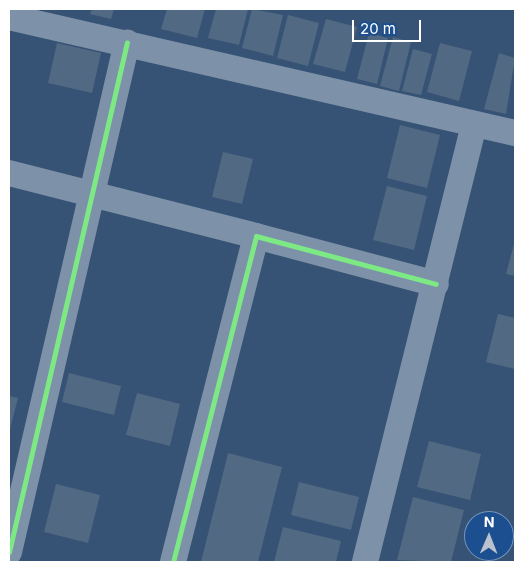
<!DOCTYPE html>
<style>
body{margin:0}
#map{position:relative;width:524px;height:571px;overflow:hidden;background:#365274;font-family:Inter,sans-serif}
div>[style]{position:absolute}
.building>*{inset:0;background:#526984}
.minor>*{height:26px;margin:-13px;padding:0 13px;transform-origin:13px;border-radius:13px;background:#7d92a8}
.cycleway>*{height:5px;margin:-2.5px;padding:0 2.5px;transform-origin:2.5px;border-radius:2.5px;background:#7ce984}
span{translate:-50% -50%;white-space:nowrap;text-align:center;line-height:1.15;-webkit-text-stroke:5px #1b4f8f;paint-order:stroke}
.frame{position:absolute;inset:0;border:10px solid #fff;pointer-events:none}
.north{position:absolute;left:464px;top:511px;width:50px;height:50px;box-sizing:border-box;background:#1b4f8f;border:1px solid #7695bc;border-radius:50%;rotate:1deg;font-size:14px;font-weight:700;line-height:20px;text-align:center;color:#fff}
.north::after{content:'';display:block;margin:auto;width:18px;height:22px;background:#b9c2ce;clip-path:polygon(50% 0,100% 100%,50% 72%,0 100%)}
.scale{position:absolute;left:352px;top:20px;width:69px;height:22px;box-sizing:border-box;border:2px solid #fff;border-top:0;padding-left:6px;font-size:15px;line-height:18px;white-space:nowrap;color:#fff;-webkit-text-stroke:4px #1b4f8f;paint-order:stroke}
</style>
<div id="map">
<div class="building">
<i style="clip-path:polygon(92px 9px,114px 9px,111px 19px,90px 14px)"></i>
<i style="clip-path:polygon(167px 9px,205px 9px,197px 38px,161px 29px)"></i>
<i style="clip-path:polygon(216px 9px,248px 9px,239px 45px,208px 38px)"></i>
<i style="clip-path:polygon(252px 9px,283px 15px,273px 56px,242px 48px)"></i>
<i style="clip-path:polygon(288px 15px,319px 23px,308px 66px,277px 58px)"></i>
<i style="clip-path:polygon(326px 19px,357px 27px,345px 72px,313px 64px)"></i>
<i style="clip-path:polygon(369px 33px,388px 38px,377px 84px,357px 79px)"></i>
<i style="clip-path:polygon(393px 37px,411px 42px,399px 91px,380px 86px)"></i>
<i style="clip-path:polygon(57px 43px,101px 53px,92px 93px,48px 83px)"></i>
<i style="clip-path:polygon(440px 43px,472px 51px,459px 101px,427px 92px)"></i>
<i style="clip-path:polygon(413px 49px,432px 54px,421px 95px,402px 91px)"></i>
<i style="clip-path:polygon(499px 53px,515px 58px,506px 114px,484px 109px)"></i>
<i style="clip-path:polygon(400px 125px,440px 135px,427px 188px,387px 178px)"></i>
<i style="clip-path:polygon(223px 152px,253px 159px,242px 204px,212px 197px)"></i>
<i style="clip-path:polygon(387px 186px,427px 196px,414px 250px,373px 240px)"></i>
<i style="clip-path:polygon(515px 240px,515px 276px,506px 274px)"></i>
<i style="clip-path:polygon(498px 314px,515px 318px,515px 369px,486px 362px)"></i>
<i style="clip-path:polygon(69px 373px,121px 386px,114px 415px,62px 402px)"></i>
<i style="clip-path:polygon(137px 393px,180px 404px,170px 446px,126px 435px)"></i>
<i style="clip-path:polygon(9px 396px,18px 398px,9px 433px)"></i>
<i style="clip-path:polygon(429px 441px,481px 454px,470px 500px,417px 487px)"></i>
<i style="clip-path:polygon(228px 453px,282px 467px,258px 562px,201px 562px)"></i>
<i style="clip-path:polygon(299px 482px,359px 497px,351px 530px,291px 515px)"></i>
<i style="clip-path:polygon(56px 484px,100px 495px,88px 543px,44px 532px)"></i>
<i style="clip-path:polygon(413px 497px,464px 510px,451px 562px,397px 560px)"></i>
<i style="clip-path:polygon(283px 527px,341px 541px,336px 562px,274px 562px)"></i>
</div>
<div class="minor">
<i style="left:9px;top:17px;width:519px;rotate:12.91deg"></i>
<i style="left:9px;top:173px;width:255px;rotate:14.3deg"></i>
<i style="left:9px;top:552px;width:523px;rotate:-76.97deg"></i>
<i style="left:173px;top:562px;width:336px;rotate:-75.7deg"></i>
<i style="left:256px;top:236px;width:186px;rotate:14.9deg"></i>
<i style="left:365px;top:562px;width:451px;rotate:-76deg"></i>
</div>
<div class="cycleway">
<i style="left:9px;top:552px;width:523px;rotate:-76.97deg"></i>
<i style="left:173px;top:562px;width:336px;rotate:-75.7deg"></i>
<i style="left:256px;top:236px;width:186px;rotate:14.9deg"></i>
</div>
<div class="frame"></div>
<div class="north">N</div>
<div class="scale">20 m</div>
</div>
